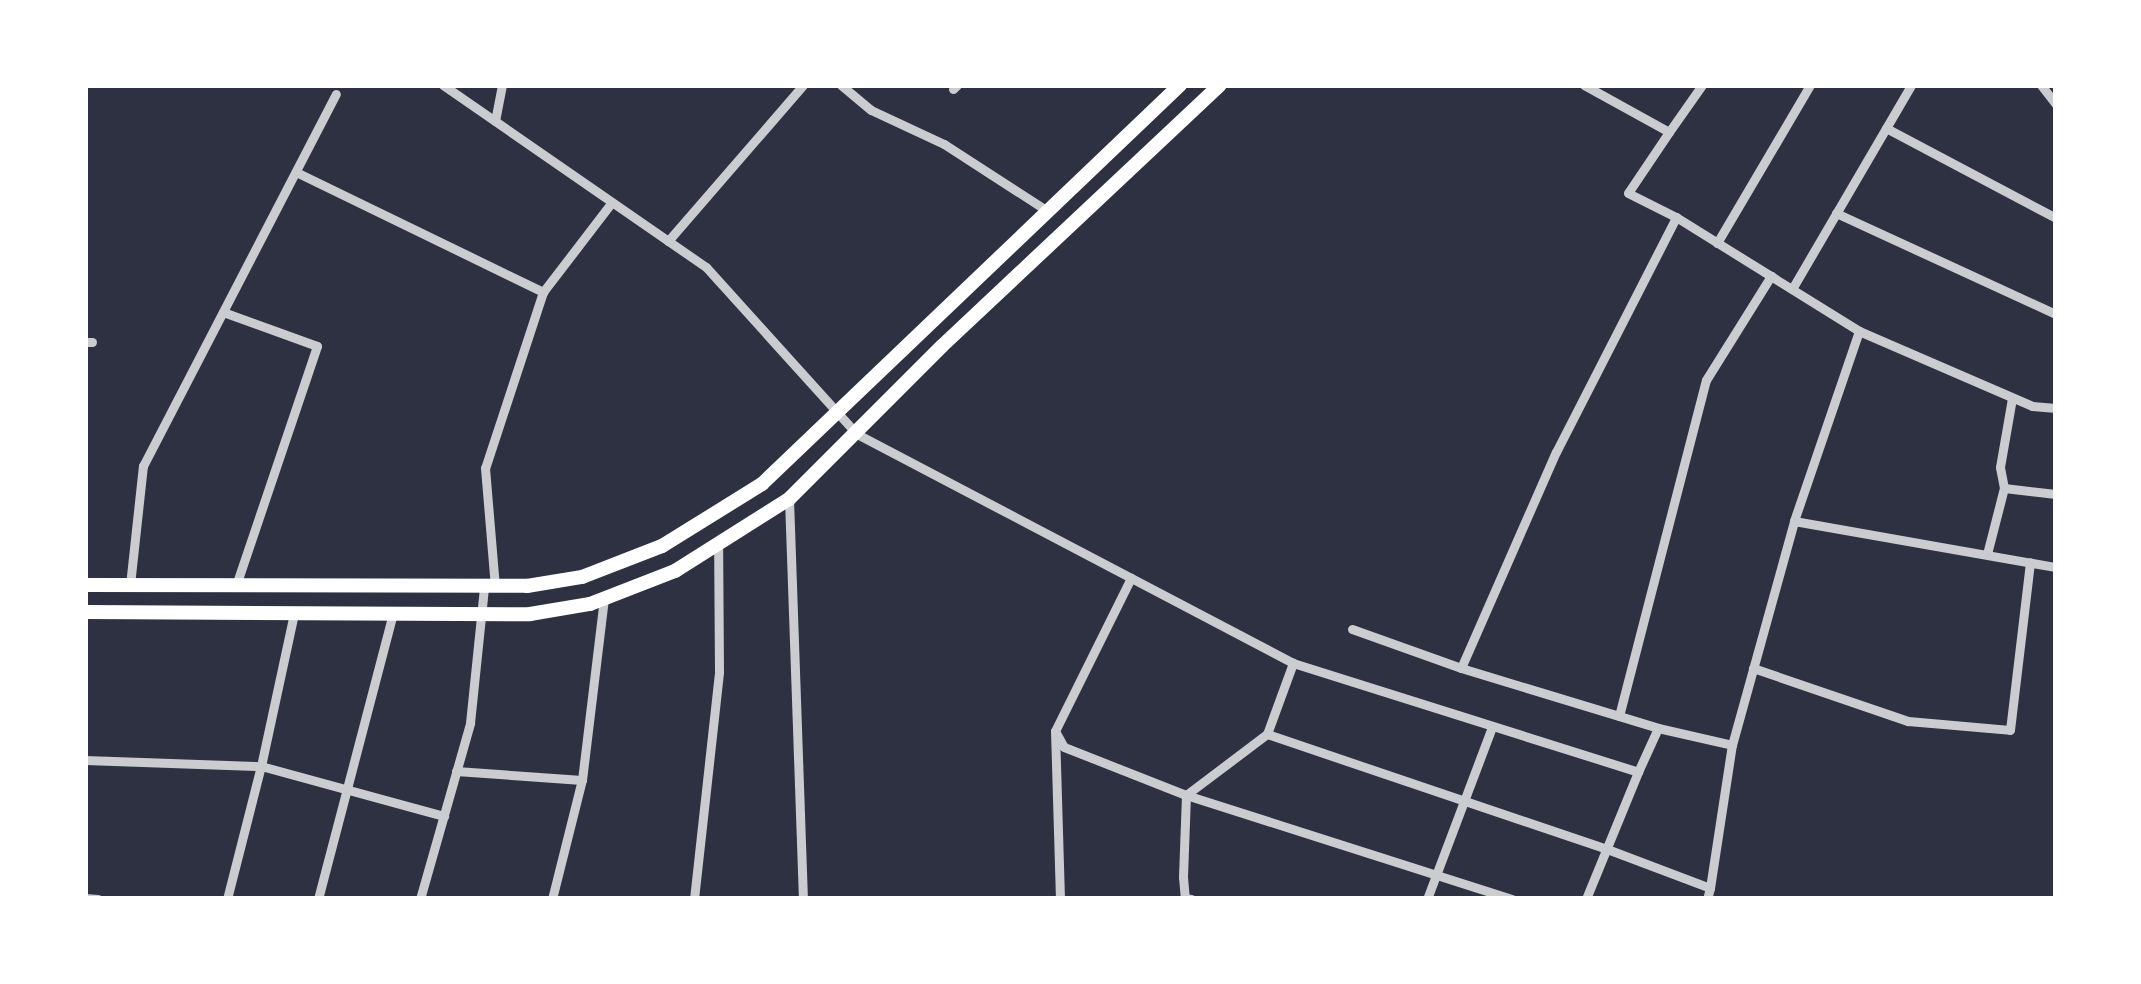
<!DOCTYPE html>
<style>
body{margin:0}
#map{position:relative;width:2141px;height:984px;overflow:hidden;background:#2d3142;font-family:Literata,serif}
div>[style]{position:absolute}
.minor>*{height:9px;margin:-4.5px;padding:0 4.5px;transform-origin:4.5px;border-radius:4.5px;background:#caccd0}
.primary>*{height:14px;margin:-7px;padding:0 7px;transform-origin:7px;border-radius:7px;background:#fff}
span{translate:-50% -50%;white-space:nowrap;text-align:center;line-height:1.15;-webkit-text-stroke:10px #fff;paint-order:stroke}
.frame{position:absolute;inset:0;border:88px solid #fff;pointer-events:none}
</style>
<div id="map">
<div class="minor">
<i style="left:443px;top:85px;width:320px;rotate:34.7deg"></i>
<i style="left:706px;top:267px;width:225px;rotate:47.9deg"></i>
<i style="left:857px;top:434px;width:492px;rotate:27.7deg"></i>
<i style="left:1293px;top:663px;width:362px;rotate:17.5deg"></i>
<i style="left:1638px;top:772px;width:137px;rotate:112.3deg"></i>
<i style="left:841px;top:85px;width:39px;rotate:40deg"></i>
<i style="left:871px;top:110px;width:81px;rotate:25deg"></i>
<i style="left:944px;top:144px;width:121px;rotate:32.9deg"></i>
<i style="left:1584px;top:85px;width:97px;rotate:28.9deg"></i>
<i style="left:1669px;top:132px;width:73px;rotate:123.9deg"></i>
<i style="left:1628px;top:193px;width:54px;rotate:26.6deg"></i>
<i style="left:1676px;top:217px;width:216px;rotate:31.9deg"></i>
<i style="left:1859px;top:331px;width:201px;rotate:108.9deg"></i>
<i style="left:1794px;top:521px;width:266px;rotate:10deg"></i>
<i style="left:2041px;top:85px;width:24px;rotate:52deg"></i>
<i style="left:953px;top:89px;width:6px;rotate:-45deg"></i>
<i style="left:495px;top:121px;width:37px;rotate:-79deg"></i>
<i style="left:1886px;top:128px;width:192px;rotate:27.9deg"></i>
<i style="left:1669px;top:132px;width:57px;rotate:-54.9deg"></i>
<i style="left:296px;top:172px;width:275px;rotate:25.9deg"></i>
<i style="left:543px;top:292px;width:185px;rotate:108.2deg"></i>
<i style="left:485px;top:468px;width:119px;rotate:85.2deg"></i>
<i style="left:1836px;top:213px;width:242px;rotate:24.7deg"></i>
<i style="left:668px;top:241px;width:206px;rotate:-49.1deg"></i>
<i style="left:1717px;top:243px;width:183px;rotate:-59.5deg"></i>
<i style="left:1792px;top:289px;width:236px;rotate:-59.7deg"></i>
<i style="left:543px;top:292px;width:113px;rotate:-52.5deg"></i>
<i style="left:223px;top:312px;width:100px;rotate:19.9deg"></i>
<i style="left:317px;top:346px;width:252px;rotate:108.7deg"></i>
<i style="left:1859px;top:331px;width:189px;rotate:23.4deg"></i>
<i style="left:2032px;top:406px;width:24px;rotate:5deg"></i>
<i style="left:85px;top:342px;width:7px"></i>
<i style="left:2004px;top:488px;width:52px;rotate:6.6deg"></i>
<i style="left:789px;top:499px;width:400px;rotate:88deg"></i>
<i style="left:1987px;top:554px;width:68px;rotate:-75.6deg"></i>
<i style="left:2004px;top:488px;width:21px;rotate:-101deg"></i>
<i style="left:2000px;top:467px;width:70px;rotate:-80.1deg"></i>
<i style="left:130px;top:585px;width:120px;rotate:-83.8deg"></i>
<i style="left:143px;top:466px;width:419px;rotate:-62.6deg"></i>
<i style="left:1352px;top:629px;width:116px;rotate:19.7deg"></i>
<i style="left:1461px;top:668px;width:236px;rotate:-66.3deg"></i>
<i style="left:1556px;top:452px;width:264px;rotate:-62.9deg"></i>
<i style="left:1461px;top:668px;width:206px;rotate:16.9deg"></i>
<i style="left:1753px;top:668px;width:164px;rotate:18.9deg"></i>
<i style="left:1908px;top:721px;width:102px;rotate:5deg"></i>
<i style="left:2010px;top:730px;width:169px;rotate:-83.2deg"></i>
<i style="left:1619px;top:716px;width:347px;rotate:-75.5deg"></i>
<i style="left:1706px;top:380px;width:123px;rotate:-58deg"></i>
<i style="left:1055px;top:731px;width:18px;rotate:61deg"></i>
<i style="left:1064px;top:747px;width:131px;rotate:21.5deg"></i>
<i style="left:1186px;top:795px;width:342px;rotate:17.7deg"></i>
<i style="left:1267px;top:734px;width:359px;rotate:18.7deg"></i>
<i style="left:1607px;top:849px;width:110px;rotate:20.7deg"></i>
<i style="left:1710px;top:888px;width:11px;rotate:105deg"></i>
<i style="left:85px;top:760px;width:176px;rotate:2deg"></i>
<i style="left:261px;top:766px;width:157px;rotate:-77.8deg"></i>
<i style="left:456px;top:771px;width:126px;rotate:4.1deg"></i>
<i style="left:1638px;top:772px;width:48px;rotate:-65.6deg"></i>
<i style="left:1658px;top:728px;width:76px;rotate:12.9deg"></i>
<i style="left:1732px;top:745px;width:232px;rotate:-74.5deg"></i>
<i style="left:1186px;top:795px;width:101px;rotate:-37deg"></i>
<i style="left:1267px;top:734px;width:76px;rotate:-69.9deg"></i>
<i style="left:1186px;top:795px;width:82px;rotate:92.1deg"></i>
<i style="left:1183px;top:877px;width:21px;rotate:85deg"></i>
<i style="left:1185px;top:898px;width:6px;rotate:9deg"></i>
<i style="left:1710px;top:888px;width:145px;rotate:-81.3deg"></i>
<i style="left:85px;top:898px;width:13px;rotate:4deg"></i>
<i style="left:227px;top:899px;width:137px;rotate:-75.7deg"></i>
<i style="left:261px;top:766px;width:190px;rotate:15.3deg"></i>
<i style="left:318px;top:899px;width:295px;rotate:-75.3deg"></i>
<i style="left:420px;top:899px;width:183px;rotate:-74.1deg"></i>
<i style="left:470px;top:723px;width:137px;rotate:-84.1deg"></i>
<i style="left:552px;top:899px;width:123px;rotate:-75.9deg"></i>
<i style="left:582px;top:780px;width:183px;rotate:-83.1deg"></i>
<i style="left:694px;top:899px;width:228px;rotate:-83.7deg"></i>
<i style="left:719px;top:672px;width:128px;rotate:-90.4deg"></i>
<i style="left:1060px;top:899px;width:168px;rotate:-91.7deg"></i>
<i style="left:1055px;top:731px;width:171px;rotate:-63.6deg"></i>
<i style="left:1427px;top:899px;width:184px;rotate:-69.3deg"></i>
</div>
<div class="primary">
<i style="left:85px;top:585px;width:442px;rotate:0.1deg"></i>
<i style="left:527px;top:586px;width:56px;rotate:-9.3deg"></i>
<i style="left:582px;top:577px;width:86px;rotate:-21.2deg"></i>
<i style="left:662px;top:546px;width:118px;rotate:-31.8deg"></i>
<i style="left:762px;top:484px;width:578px;rotate:-43.67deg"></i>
<i style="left:85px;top:612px;width:445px;rotate:0.3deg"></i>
<i style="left:530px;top:614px;width:61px;rotate:-9.5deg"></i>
<i style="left:590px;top:604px;width:91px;rotate:-21.2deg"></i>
<i style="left:675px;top:571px;width:135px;rotate:-32.3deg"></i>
<i style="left:789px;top:499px;width:216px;rotate:-45deg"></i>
<i style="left:942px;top:346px;width:381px;rotate:-43.2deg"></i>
</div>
<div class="frame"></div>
</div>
